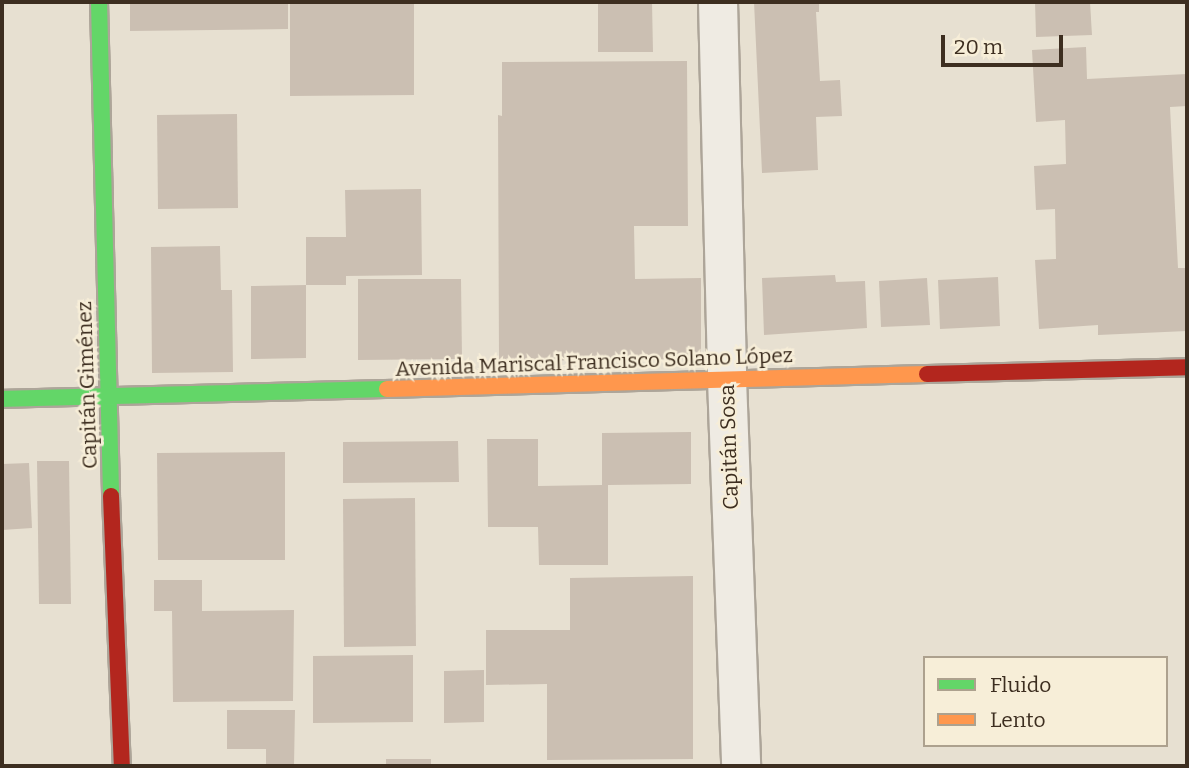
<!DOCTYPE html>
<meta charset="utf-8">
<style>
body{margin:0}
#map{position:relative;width:1189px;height:768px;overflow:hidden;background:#e7e0d1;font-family:Bitter,serif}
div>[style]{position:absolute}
.building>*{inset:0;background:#cbbfb2}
.roads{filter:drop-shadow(2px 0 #ada599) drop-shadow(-2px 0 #ada599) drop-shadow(0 2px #ada599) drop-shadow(0 -2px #ada599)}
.street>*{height:38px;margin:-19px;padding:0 19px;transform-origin:19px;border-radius:19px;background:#efebe3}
.fast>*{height:16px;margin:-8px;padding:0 8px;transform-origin:8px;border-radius:8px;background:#63d668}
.slow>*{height:16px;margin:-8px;padding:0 8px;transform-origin:8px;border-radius:8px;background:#ff974d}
.jam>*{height:16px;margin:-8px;padding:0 8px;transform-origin:8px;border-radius:8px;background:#b3261e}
span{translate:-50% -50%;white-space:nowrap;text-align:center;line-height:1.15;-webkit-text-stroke:5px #f7eed8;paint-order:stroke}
.street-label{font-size:21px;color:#3d2e20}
.frame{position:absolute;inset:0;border:4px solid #3d2e20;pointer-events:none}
.legend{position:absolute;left:923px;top:656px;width:245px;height:91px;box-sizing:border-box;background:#f7eed8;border:2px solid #ada18e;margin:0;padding:9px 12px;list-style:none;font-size:21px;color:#3d2e20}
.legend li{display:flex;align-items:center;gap:14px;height:35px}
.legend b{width:35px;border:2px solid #ada18e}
.scale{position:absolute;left:941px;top:35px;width:122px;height:32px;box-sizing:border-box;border:4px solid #3d2e20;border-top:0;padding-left:9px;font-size:21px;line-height:24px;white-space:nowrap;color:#3d2e20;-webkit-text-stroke:5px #f7eed8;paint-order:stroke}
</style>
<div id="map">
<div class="building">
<i style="clip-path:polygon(130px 2px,288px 2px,288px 29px,130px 31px)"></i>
<i style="clip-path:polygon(290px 2px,414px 2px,414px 95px,290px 96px)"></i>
<i style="clip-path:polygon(598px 2px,652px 2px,653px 52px,598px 52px)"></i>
<i style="clip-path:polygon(754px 2px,819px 2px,819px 12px,816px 12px,820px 81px,840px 80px,842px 116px,816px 117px,818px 170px,762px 173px)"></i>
<i style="clip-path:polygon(1035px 2px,1090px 2px,1092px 35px,1036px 37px)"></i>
<i style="clip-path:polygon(1086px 47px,1087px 79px,1187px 74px,1187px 106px,1170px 107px,1178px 268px,1187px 268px,1187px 331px,1098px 335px,1098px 325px,1039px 329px,1035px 260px,1056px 259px,1055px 209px,1036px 210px,1034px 166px,1066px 164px,1065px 120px,1036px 122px,1032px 50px)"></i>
<i style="clip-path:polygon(687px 61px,688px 226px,634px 226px,635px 279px,701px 278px,701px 359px,499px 361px,498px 115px,502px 116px,502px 62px)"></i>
<i style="clip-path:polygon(237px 114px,238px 208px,158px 209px,157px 115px)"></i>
<i style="clip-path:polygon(421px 189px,422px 275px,346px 276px,346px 285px,306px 285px,306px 358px,251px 359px,251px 286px,306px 285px,306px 237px,346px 237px,345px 190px)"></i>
<i style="clip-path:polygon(220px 246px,221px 290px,232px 290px,233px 372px,152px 373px,151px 247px)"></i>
<i style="clip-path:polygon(835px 275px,836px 282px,865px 281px,867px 328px,764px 335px,762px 278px)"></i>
<i style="clip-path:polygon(998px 277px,1000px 326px,940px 329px,938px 280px)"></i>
<i style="clip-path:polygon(927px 278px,930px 325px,881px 327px,879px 281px)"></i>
<i style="clip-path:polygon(358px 279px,461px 279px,462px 359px,358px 360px)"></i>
<i style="clip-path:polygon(691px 432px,691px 484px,608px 485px,608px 565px,539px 565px,538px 527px,488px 527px,487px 439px,538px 439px,538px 486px,602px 485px,602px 433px)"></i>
<i style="clip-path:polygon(458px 441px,459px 482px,343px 483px,343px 442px)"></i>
<i style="clip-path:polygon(285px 452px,285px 560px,158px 560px,157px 453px)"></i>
<i style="clip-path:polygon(37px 461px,69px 461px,71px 604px,39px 604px)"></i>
<i style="clip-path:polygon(29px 463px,32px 528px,2px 530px,2px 464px)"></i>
<i style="clip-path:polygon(415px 498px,416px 646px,344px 647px,343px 499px)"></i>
<i style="clip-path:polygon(693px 576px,693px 759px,547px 760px,547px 684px,486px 685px,486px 630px,570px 630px,570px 578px)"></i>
<i style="clip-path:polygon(154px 580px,202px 580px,202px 611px,294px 610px,293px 701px,173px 702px,172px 611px,154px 611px)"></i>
<i style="clip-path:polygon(413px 655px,413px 722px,313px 723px,313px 656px)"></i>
<i style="clip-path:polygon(484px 670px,484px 722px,444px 723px,444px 671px)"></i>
<i style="clip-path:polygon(227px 710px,295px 710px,294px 766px,266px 766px,266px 749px,227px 749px)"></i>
<i style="clip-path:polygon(386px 759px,431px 759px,431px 766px,386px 766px)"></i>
</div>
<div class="roads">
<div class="street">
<i style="left:718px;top:2px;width:377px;rotate:88.6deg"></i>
<i style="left:727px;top:379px;width:387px;rotate:87.9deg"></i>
</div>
<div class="fast">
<i style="left:99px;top:2px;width:494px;rotate:88.6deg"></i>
<i style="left:2px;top:399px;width:385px;rotate:-1.5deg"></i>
</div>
<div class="slow">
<i style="left:387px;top:389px;width:540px;rotate:-1.59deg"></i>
</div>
<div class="jam">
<i style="left:927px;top:374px;width:260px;rotate:-1.5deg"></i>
<i style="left:111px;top:496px;width:270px;rotate:87.7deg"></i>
</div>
</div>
<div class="street-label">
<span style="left:594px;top:362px;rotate:-2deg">Avenida Mariscal Francisco Solano López</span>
<span style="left:87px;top:385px;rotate:-92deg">Capitán Giménez</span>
<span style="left:729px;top:447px;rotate:-92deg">Capitán Sosa</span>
</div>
<div class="frame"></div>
<ul class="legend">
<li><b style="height:9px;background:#63d668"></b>Fluido</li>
<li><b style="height:9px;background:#ff974d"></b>Lento</li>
</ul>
<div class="scale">20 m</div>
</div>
